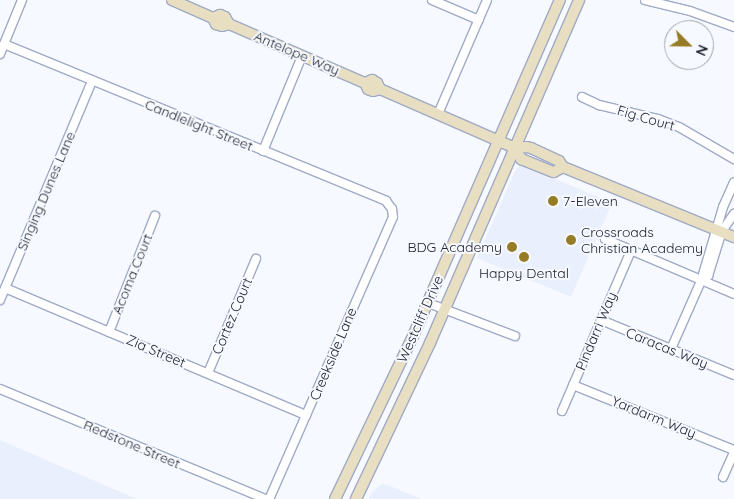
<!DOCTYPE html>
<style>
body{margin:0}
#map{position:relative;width:734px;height:499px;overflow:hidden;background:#f6f9ff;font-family:Quicksand,sans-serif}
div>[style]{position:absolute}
.built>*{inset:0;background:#eaeffe}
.roads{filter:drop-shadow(1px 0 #a0aac7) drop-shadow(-1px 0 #a0aac7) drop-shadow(0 1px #a0aac7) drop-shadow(0 -1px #a0aac7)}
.street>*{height:8px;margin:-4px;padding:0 4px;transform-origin:4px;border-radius:4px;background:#fff}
.secondary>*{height:10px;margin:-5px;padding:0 5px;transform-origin:5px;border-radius:5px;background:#e8dfc2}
.dots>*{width:14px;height:14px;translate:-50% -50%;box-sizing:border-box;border:2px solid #f6f9ff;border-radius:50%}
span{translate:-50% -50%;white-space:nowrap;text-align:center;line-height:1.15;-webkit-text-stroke:4px #f6f9ff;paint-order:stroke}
.street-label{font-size:14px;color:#232632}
.poi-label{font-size:14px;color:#232632}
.left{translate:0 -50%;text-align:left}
.right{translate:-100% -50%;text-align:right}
.north{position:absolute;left:664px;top:20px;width:50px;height:50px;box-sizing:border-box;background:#f6f9ff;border:1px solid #a2a5ad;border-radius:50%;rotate:113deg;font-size:14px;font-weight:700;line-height:20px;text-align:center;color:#232632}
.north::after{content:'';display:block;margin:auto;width:18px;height:22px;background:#967c24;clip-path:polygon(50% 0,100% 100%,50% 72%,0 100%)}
</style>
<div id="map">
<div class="built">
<i style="clip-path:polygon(520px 166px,525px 166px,612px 203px,571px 297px,477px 258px,516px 169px)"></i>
<i style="clip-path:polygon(0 440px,137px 499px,0 499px)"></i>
<i style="clip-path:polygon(382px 484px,390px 486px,421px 499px,369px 499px,372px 492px)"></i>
</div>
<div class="roads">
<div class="street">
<i style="left:432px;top:0;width:51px;rotate:23.1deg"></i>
<i style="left:645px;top:0;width:46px;rotate:13.7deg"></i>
<i style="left:690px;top:11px;width:47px;rotate:20deg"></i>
<i style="left:4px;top:44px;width:413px;rotate:22.3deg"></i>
<i style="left:386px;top:201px;width:10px;rotate:53deg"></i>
<i style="left:392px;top:209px;width:8px;rotate:83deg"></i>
<i style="left:393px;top:217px;width:308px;rotate:113.7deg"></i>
<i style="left:0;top:54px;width:58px;rotate:-67.8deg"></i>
<i style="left:582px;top:97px;width:19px;rotate:25deg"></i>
<i style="left:599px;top:105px;width:61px;rotate:13.3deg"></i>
<i style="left:658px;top:119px;width:22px;rotate:21deg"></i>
<i style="left:679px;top:127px;width:64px;rotate:30.2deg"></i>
<i style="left:438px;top:114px;width:124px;rotate:-66.7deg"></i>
<i style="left:263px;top:151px;width:103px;rotate:-67.7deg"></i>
<i style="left:605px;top:239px;width:140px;rotate:23.1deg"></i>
<i style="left:701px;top:281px;width:9px;rotate:-36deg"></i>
<i style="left:708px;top:276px;width:47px;rotate:-72.7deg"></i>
<i style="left:722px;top:231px;width:21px;rotate:-55deg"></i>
<i style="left:5px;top:288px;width:327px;rotate:22.9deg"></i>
<i style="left:0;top:300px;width:238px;rotate:-67.2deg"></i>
<i style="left:428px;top:303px;width:93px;rotate:20.8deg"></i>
<i style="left:601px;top:320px;width:144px;rotate:22.5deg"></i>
<i style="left:109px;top:332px;width:125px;rotate:-68.4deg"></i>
<i style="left:671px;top:349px;width:74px;rotate:-66.2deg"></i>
<i style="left:701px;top:281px;width:77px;rotate:-73.4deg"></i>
<i style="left:723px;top:207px;width:27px;rotate:-66deg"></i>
<i style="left:208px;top:373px;width:124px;rotate:-67.2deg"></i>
<i style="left:573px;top:385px;width:174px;rotate:22deg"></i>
<i style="left:0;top:389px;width:287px;rotate:22.5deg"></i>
<i style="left:562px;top:411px;width:174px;rotate:-66.7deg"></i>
<i style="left:723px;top:477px;width:27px;rotate:-66deg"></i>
</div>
<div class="secondary">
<i style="left:172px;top:0;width:45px;rotate:23.7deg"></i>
<i style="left:213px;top:18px;width:7px;rotate:63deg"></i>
<i style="left:216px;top:24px;width:6px;rotate:18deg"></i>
<i style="left:222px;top:26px;width:7px;rotate:-16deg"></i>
<i style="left:229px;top:24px;width:148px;rotate:23.5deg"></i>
<i style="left:365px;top:83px;width:8px;rotate:-23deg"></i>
<i style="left:372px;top:80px;width:6px;rotate:31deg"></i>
<i style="left:377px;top:83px;width:7px;rotate:63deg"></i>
<i style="left:380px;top:89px;width:147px;rotate:23.6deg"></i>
<i style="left:515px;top:148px;width:11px;rotate:-5deg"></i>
<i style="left:526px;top:147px;width:5px;rotate:11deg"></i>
<i style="left:531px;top:148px;width:31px;rotate:25deg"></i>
<i style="left:559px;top:161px;width:7px;rotate:56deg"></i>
<i style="left:563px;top:167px;width:185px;rotate:22.3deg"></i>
<i style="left:213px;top:18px;width:8px;rotate:-23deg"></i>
<i style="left:220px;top:15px;width:5px;rotate:22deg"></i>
<i style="left:225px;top:17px;width:8px;rotate:60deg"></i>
<i style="left:365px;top:83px;width:7px;rotate:63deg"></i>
<i style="left:368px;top:89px;width:5px;rotate:22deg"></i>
<i style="left:373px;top:91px;width:7px;rotate:-16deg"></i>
<i style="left:515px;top:148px;width:13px;rotate:61deg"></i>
<i style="left:521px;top:159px;width:35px;rotate:22deg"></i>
<i style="left:554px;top:172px;width:10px;rotate:-29deg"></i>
<i style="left:335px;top:499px;width:181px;rotate:-64.4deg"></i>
<i style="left:413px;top:336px;width:367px;rotate:-66.4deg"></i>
<i style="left:356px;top:499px;width:173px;rotate:-64.6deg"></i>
<i style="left:430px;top:343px;width:374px;rotate:-66.5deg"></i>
</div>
</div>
<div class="dots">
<i style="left:553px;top:201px;background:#967c24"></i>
<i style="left:571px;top:240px;background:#967c24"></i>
<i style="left:512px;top:247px;background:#967c24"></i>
<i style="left:524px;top:257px;background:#967c24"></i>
</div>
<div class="street-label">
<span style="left:297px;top:53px;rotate:23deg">Antelope Way</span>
<span style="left:646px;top:118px;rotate:16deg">Fig Court</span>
<span style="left:199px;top:125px;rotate:22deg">Candlelight Street</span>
<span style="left:46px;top:191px;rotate:-67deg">Singing Dunes Lane</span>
<span style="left:132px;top:274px;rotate:-68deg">Acoma Court</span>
<span style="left:232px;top:316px;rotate:-67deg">Cortez Court</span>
<span style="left:420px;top:319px;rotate:-66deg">Westcliff Drive</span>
<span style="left:596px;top:331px;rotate:-67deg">Pindarri Way</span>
<span style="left:667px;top:348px;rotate:22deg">Caracas Way</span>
<span style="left:156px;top:351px;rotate:23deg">Zia Street</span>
<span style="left:333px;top:354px;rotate:-67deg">Creekside Lane</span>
<span style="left:654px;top:417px;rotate:22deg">Yardarm Way</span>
<span style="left:132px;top:444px;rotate:23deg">Redstone Street</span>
</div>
<div class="poi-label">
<span class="left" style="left:563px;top:201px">7-Eleven</span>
<span class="left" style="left:581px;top:240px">Crossroads<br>Christian Academy</span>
<span class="right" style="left:502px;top:247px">BDG Academy</span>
<span style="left:524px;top:273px">Happy Dental</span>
</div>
<div class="north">N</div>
</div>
